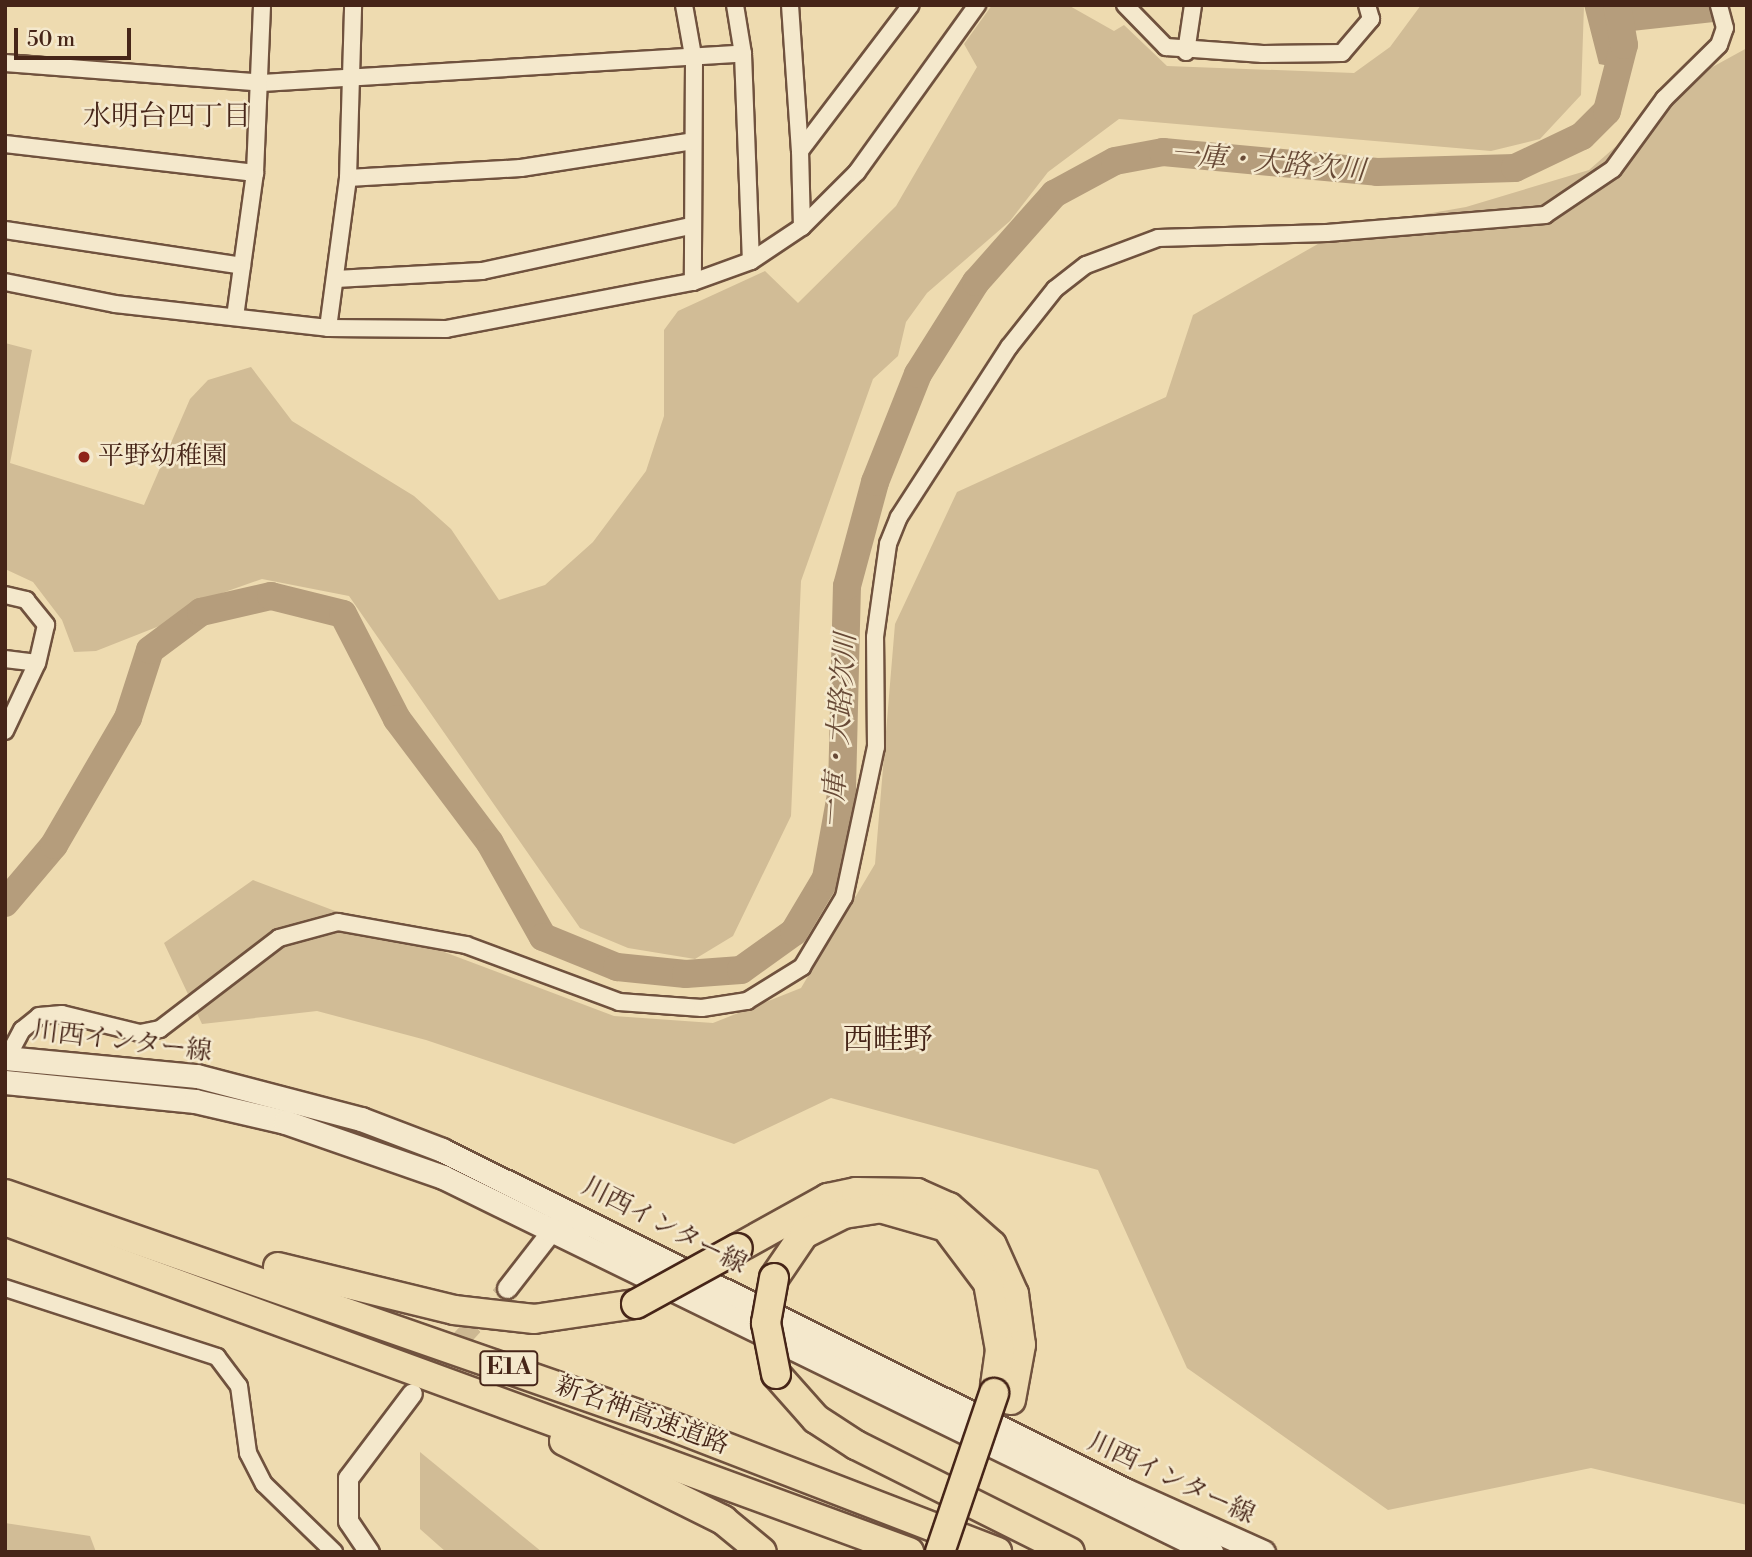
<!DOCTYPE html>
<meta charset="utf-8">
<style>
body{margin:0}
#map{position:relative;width:1752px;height:1557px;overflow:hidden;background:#eedbb0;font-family:"Libre Bodoni","Noto Serif JP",serif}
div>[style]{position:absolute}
.green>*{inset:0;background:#d1bc96}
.water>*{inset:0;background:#b59d7c}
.river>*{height:28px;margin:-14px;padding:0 14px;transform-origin:14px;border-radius:14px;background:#b59d7c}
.tertiary-tunnel>*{height:19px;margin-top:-9.5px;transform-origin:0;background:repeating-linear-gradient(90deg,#ccb792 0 19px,transparent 0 29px)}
.roads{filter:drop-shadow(2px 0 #70523e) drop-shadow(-2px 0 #70523e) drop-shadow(0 2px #70523e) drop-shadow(0 -2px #70523e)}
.minor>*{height:16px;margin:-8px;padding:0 8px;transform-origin:8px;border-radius:8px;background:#f4e8cc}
.tertiary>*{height:19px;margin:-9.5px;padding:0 9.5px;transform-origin:9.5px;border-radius:9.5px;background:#f4e8cc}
.secondary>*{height:23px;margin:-11.5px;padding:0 11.5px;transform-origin:11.5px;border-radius:11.5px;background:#f4e8cc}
.motorway>*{height:28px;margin:-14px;padding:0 14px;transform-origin:14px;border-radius:14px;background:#eedbb0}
.bridges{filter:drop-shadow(2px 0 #462518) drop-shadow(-2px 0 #462518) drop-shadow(0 2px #462518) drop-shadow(0 -2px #462518)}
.motorway-bridge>*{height:28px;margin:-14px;padding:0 14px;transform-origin:14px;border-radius:14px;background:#eedbb0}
.dots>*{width:19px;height:19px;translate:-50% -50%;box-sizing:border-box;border:4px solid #f4e8cc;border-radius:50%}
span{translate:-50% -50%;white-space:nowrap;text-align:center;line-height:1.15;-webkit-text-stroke:5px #f4e8cc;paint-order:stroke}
.shield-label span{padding:2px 5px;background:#f4e8cc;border:2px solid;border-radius:5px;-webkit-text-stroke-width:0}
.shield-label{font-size:24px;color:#462518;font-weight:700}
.poi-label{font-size:26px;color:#462518}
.left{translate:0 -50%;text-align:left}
.street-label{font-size:26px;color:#462518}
.neighbourhood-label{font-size:28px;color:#462518}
.water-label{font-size:28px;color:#674936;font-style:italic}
.quarter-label{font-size:30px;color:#462518}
.frame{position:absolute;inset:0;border:7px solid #462518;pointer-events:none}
.scale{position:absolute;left:14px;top:28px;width:117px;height:32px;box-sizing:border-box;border:4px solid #462518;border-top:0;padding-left:9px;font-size:21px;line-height:24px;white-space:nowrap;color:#462518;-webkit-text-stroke:5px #f4e8cc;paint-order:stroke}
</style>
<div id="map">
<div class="green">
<i style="clip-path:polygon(992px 5px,1068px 5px,1114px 31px,1124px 25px,1167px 66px,1354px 73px,1390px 47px,1421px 5px,1584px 5px,1581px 95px,1540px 139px,1491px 151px,1119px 119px,1048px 172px,1010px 221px,927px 293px,906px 322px,898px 356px,873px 379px,801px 581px,791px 816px,733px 936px,695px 959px,628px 948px,580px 928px,349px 596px,262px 579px,191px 604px,162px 625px,96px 651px,74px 652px,62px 620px,33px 582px,5px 569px,5px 343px,32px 350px,10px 463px,144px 505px,190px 399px,208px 380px,251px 367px,292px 421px,414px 496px,451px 529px,499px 600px,545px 585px,593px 542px,646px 471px,664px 416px,664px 330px,678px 311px,765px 271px,798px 303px,896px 206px,977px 67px,964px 44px)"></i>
<i style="clip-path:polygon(1747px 48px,1747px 1505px,1591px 1468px,1388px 1510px,1187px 1368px,1098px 1170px,831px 1098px,734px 1144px,426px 1040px,317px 1011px,202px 1024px,164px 943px,253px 880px,614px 1016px,713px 1023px,801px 988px,875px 864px,895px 624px,957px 492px,1166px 397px,1193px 315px,1346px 228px,1466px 207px,1589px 170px,1696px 76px)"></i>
<i style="clip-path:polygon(420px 1452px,542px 1552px,446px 1552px,420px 1529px)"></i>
<i style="clip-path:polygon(5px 1523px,90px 1536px,96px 1552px,5px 1552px)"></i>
</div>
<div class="water">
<i style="clip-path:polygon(1584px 5px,1709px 5px,1714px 22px,1632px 31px,1631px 70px,1599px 64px)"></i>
</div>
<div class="river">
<i style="left:5px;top:903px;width:76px;rotate:-49.8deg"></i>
<i style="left:54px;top:845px;width:147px;rotate:-59.8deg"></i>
<i style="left:128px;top:718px;width:71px;rotate:-72.1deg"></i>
<i style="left:150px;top:650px;width:64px;rotate:-36.7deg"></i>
<i style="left:201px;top:612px;width:72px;rotate:-12.9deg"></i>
<i style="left:271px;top:596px;width:74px;rotate:14deg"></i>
<i style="left:343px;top:614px;width:118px;rotate:62.8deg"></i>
<i style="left:397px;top:719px;width:155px;rotate:53.1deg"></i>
<i style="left:490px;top:843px;width:108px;rotate:60.6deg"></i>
<i style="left:543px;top:937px;width:80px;rotate:22.1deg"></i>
<i style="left:617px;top:967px;width:69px;rotate:5.8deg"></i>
<i style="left:686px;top:974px;width:55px;rotate:-4.2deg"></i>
<i style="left:741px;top:970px;width:65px;rotate:-35.6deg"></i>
<i style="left:794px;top:932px;width:63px;rotate:-59.3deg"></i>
<i style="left:826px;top:878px;width:90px;rotate:-79.8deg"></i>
<i style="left:842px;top:789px;width:203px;rotate:-88.6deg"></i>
<i style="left:847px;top:586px;width:108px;rotate:-74.9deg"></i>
<i style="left:875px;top:482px;width:116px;rotate:-68.3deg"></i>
<i style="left:918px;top:374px;width:109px;rotate:-57.8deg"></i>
<i style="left:976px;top:282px;width:118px;rotate:-48.4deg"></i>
<i style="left:1054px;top:194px;width:69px;rotate:-28.4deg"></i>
<i style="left:1115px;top:161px;width:49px;rotate:-10.6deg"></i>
<i style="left:1163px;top:152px;width:215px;rotate:5.3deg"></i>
<i style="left:1377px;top:172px;width:138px;rotate:-1.7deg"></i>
<i style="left:1515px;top:168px;width:74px;rotate:-25.5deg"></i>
<i style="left:1582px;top:136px;width:35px;rotate:-45deg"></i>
<i style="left:1607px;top:111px;width:68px;rotate:-75.6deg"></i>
<i style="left:1624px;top:45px;width:41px;rotate:-99.9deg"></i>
</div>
<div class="tertiary-tunnel">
<i style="left:422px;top:1382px;width:127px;rotate:-47.9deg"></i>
</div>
<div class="roads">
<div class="minor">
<i style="left:684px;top:5px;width:57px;rotate:79.9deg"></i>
<i style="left:694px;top:61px;width:221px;rotate:90.3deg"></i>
<i style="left:735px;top:5px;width:50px;rotate:80.7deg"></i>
<i style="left:743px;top:54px;width:207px;rotate:87.8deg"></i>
<i style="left:790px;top:5px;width:146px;rotate:86.1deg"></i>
<i style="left:1125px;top:5px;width:59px;rotate:45.7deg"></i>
<i style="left:1166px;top:47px;width:97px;rotate:4.1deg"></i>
<i style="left:1263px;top:54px;width:79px;rotate:-0.7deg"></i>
<i style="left:1342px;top:53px;width:45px;rotate:-49.5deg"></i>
<i style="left:1371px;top:19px;width:15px;rotate:-106deg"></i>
<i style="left:1186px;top:52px;width:48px;rotate:-81.5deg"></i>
<i style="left:5px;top:63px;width:258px;rotate:4.4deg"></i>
<i style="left:262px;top:83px;width:482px;rotate:-3.5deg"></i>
<i style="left:5px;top:144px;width:252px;rotate:6.6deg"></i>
<i style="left:348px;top:178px;width:173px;rotate:-3.3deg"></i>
<i style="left:521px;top:168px;width:174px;rotate:-8.9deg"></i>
<i style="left:802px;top:227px;width:76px;rotate:-91.5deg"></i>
<i style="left:800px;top:151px;width:183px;rotate:-52.8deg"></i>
<i style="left:5px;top:230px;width:240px;rotate:8.6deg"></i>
<i style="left:336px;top:279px;width:146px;rotate:-3.1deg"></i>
<i style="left:482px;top:271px;width:213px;rotate:-12.2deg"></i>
<i style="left:5px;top:282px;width:112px;rotate:11.3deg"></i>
<i style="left:115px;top:304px;width:214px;rotate:6.4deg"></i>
<i style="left:328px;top:328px;width:118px;rotate:0.5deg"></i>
<i style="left:446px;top:329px;width:251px;rotate:-10.8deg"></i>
<i style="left:693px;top:282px;width:62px;rotate:-19.9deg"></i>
<i style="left:751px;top:261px;width:61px;rotate:-33.7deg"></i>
<i style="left:802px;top:227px;width:78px;rotate:-45deg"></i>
<i style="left:857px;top:172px;width:206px;rotate:-54.3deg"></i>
<i style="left:235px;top:317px;width:145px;rotate:-82.1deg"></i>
<i style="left:255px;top:173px;width:168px;rotate:-87.6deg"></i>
<i style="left:328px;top:328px;width:151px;rotate:-82.4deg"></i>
<i style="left:348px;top:178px;width:173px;rotate:-88.3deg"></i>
<i style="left:5px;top:595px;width:22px;rotate:13deg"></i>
<i style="left:26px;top:600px;width:32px;rotate:51deg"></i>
<i style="left:46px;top:625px;width:39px;rotate:103deg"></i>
<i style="left:5px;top:659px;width:32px;rotate:7deg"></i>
<i style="left:37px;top:663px;width:75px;rotate:115.2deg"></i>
<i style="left:7px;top:1058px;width:32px;rotate:-62deg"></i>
<i style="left:22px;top:1030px;width:22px;rotate:-39deg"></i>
<i style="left:39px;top:1016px;width:23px;rotate:-5deg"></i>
<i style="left:62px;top:1014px;width:80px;rotate:13.7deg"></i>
<i style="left:140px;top:1033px;width:20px;rotate:-11deg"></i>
<i style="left:160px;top:1029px;width:150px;rotate:-37.4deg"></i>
<i style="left:279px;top:938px;width:61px;rotate:-15.2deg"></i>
<i style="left:338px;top:922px;width:130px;rotate:10.2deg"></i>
<i style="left:466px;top:945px;width:163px;rotate:20.4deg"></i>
<i style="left:619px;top:1002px;width:83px;rotate:4.1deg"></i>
<i style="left:702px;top:1008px;width:46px;rotate:-8.8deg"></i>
<i style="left:747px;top:1001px;width:65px;rotate:-31.7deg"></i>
<i style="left:802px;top:967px;width:82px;rotate:-59deg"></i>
<i style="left:844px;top:897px;width:153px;rotate:-78deg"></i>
<i style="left:876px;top:747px;width:110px;rotate:-90.5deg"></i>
<i style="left:875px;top:637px;width:94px;rotate:-82deg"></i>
<i style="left:888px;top:544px;width:29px;rotate:-68deg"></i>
<i style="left:899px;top:517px;width:202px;rotate:-57.1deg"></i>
<i style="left:1009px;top:347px;width:74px;rotate:-51.6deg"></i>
<i style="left:1055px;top:289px;width:39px;rotate:-38deg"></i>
<i style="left:1086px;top:265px;width:77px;rotate:-20.6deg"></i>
<i style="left:1158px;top:238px;width:169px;rotate:-1.7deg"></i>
<i style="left:1327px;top:233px;width:219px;rotate:-4.7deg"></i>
<i style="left:1545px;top:215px;width:82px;rotate:-34.1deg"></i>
<i style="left:1613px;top:169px;width:87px;rotate:-53.9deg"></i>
<i style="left:1664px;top:99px;width:77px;rotate:-44.5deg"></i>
<i style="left:1719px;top:45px;width:18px;rotate:-71deg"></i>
<i style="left:1725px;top:28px;width:24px;rotate:-105deg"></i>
<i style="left:5px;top:1288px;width:223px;rotate:18deg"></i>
<i style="left:217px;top:1357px;width:36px;rotate:53deg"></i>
<i style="left:239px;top:1386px;width:68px;rotate:82.3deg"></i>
<i style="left:248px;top:1453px;width:35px;rotate:63deg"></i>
<i style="left:264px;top:1484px;width:98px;rotate:44.2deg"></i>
</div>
<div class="tertiary">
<i style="left:507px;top:1288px;width:86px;rotate:-52.1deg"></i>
<i style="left:369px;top:1552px;width:37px;rotate:-124deg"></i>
<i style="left:348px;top:1521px;width:43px;rotate:-90deg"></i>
<i style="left:348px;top:1478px;width:106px;rotate:-53deg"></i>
</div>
<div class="secondary">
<i style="left:5px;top:1058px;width:193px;rotate:5.4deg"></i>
<i style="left:197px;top:1076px;width:170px;rotate:14.7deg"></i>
<i style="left:361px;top:1119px;width:87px;rotate:20.9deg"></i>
<i style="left:442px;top:1150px;width:765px;rotate:26.46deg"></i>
<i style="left:1127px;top:1491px;width:149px;rotate:24.2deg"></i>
<i style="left:5px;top:1082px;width:191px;rotate:5.7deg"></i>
<i style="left:195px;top:1101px;width:92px;rotate:13.1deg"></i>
<i style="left:285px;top:1122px;width:167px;rotate:19.2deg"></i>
<i style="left:443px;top:1177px;width:855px;rotate:26.03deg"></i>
</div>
<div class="motorway">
<i style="left:5px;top:1194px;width:700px;rotate:19.19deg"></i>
<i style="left:666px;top:1424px;width:355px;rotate:21.1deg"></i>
<i style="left:5px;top:1221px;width:963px;rotate:20.11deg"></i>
<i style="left:738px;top:1248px;width:103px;rotate:-29.1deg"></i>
<i style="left:828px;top:1198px;width:29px;rotate:-12deg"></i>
<i style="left:856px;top:1192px;width:61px;rotate:0.9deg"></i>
<i style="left:917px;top:1193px;width:35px;rotate:24deg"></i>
<i style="left:949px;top:1207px;width:57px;rotate:41.5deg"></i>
<i style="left:992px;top:1245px;width:54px;rotate:65.8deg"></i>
<i style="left:1014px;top:1294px;width:51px;rotate:82.2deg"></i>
<i style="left:1021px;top:1345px;width:56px;rotate:100.3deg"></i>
<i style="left:278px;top:1267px;width:181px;rotate:13.7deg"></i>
<i style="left:454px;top:1310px;width:81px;rotate:6.4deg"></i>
<i style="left:534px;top:1319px;width:103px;rotate:-8.4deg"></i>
<i style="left:774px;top:1278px;width:53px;rotate:-55.7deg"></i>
<i style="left:804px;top:1234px;width:45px;rotate:-26.6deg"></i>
<i style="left:844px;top:1214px;width:36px;rotate:-9deg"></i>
<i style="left:880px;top:1208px;width:69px;rotate:16.1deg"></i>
<i style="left:946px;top:1227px;width:70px;rotate:53.1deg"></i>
<i style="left:988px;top:1283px;width:68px;rotate:79.8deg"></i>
<i style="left:1000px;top:1350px;width:37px;rotate:98deg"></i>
<i style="left:776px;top:1374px;width:60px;rotate:48.4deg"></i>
<i style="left:816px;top:1419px;width:48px;rotate:33deg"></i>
<i style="left:856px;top:1445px;width:239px;rotate:26.6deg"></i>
<i style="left:564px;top:1441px;width:178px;rotate:26.4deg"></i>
<i style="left:723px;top:1520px;width:50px;rotate:39.4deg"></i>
</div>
</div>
<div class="bridges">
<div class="motorway-bridge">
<i style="left:774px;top:1278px;width:46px;rotate:100.1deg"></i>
<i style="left:766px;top:1323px;width:52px;rotate:78.9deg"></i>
<i style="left:636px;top:1304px;width:116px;rotate:-28.8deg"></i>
<i style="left:940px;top:1552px;width:168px;rotate:-71.2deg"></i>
</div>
</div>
<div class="dots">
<i style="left:84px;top:457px;background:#8f2418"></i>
</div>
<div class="shield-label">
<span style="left:509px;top:1368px">E1A</span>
</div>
<div class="poi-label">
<span class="left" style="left:98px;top:457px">平野幼稚園</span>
</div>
<div class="street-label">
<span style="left:122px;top:1042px;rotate:7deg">川西インター線</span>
<span style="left:664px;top:1226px;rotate:27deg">川西インター線</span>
<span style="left:642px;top:1416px;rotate:20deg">新名神高速道路</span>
<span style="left:1171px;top:1479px;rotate:25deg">川西インター線</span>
</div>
<div class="neighbourhood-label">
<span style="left:167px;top:117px">水明台四丁目</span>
</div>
<div class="water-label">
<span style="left:1268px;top:163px;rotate:5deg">一庫・大路次川</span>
<span style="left:840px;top:731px;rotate:-86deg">一庫・大路次川</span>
</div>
<div class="quarter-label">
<span style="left:888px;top:1040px">西畦野</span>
</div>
<div class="frame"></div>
<div class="scale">50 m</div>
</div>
